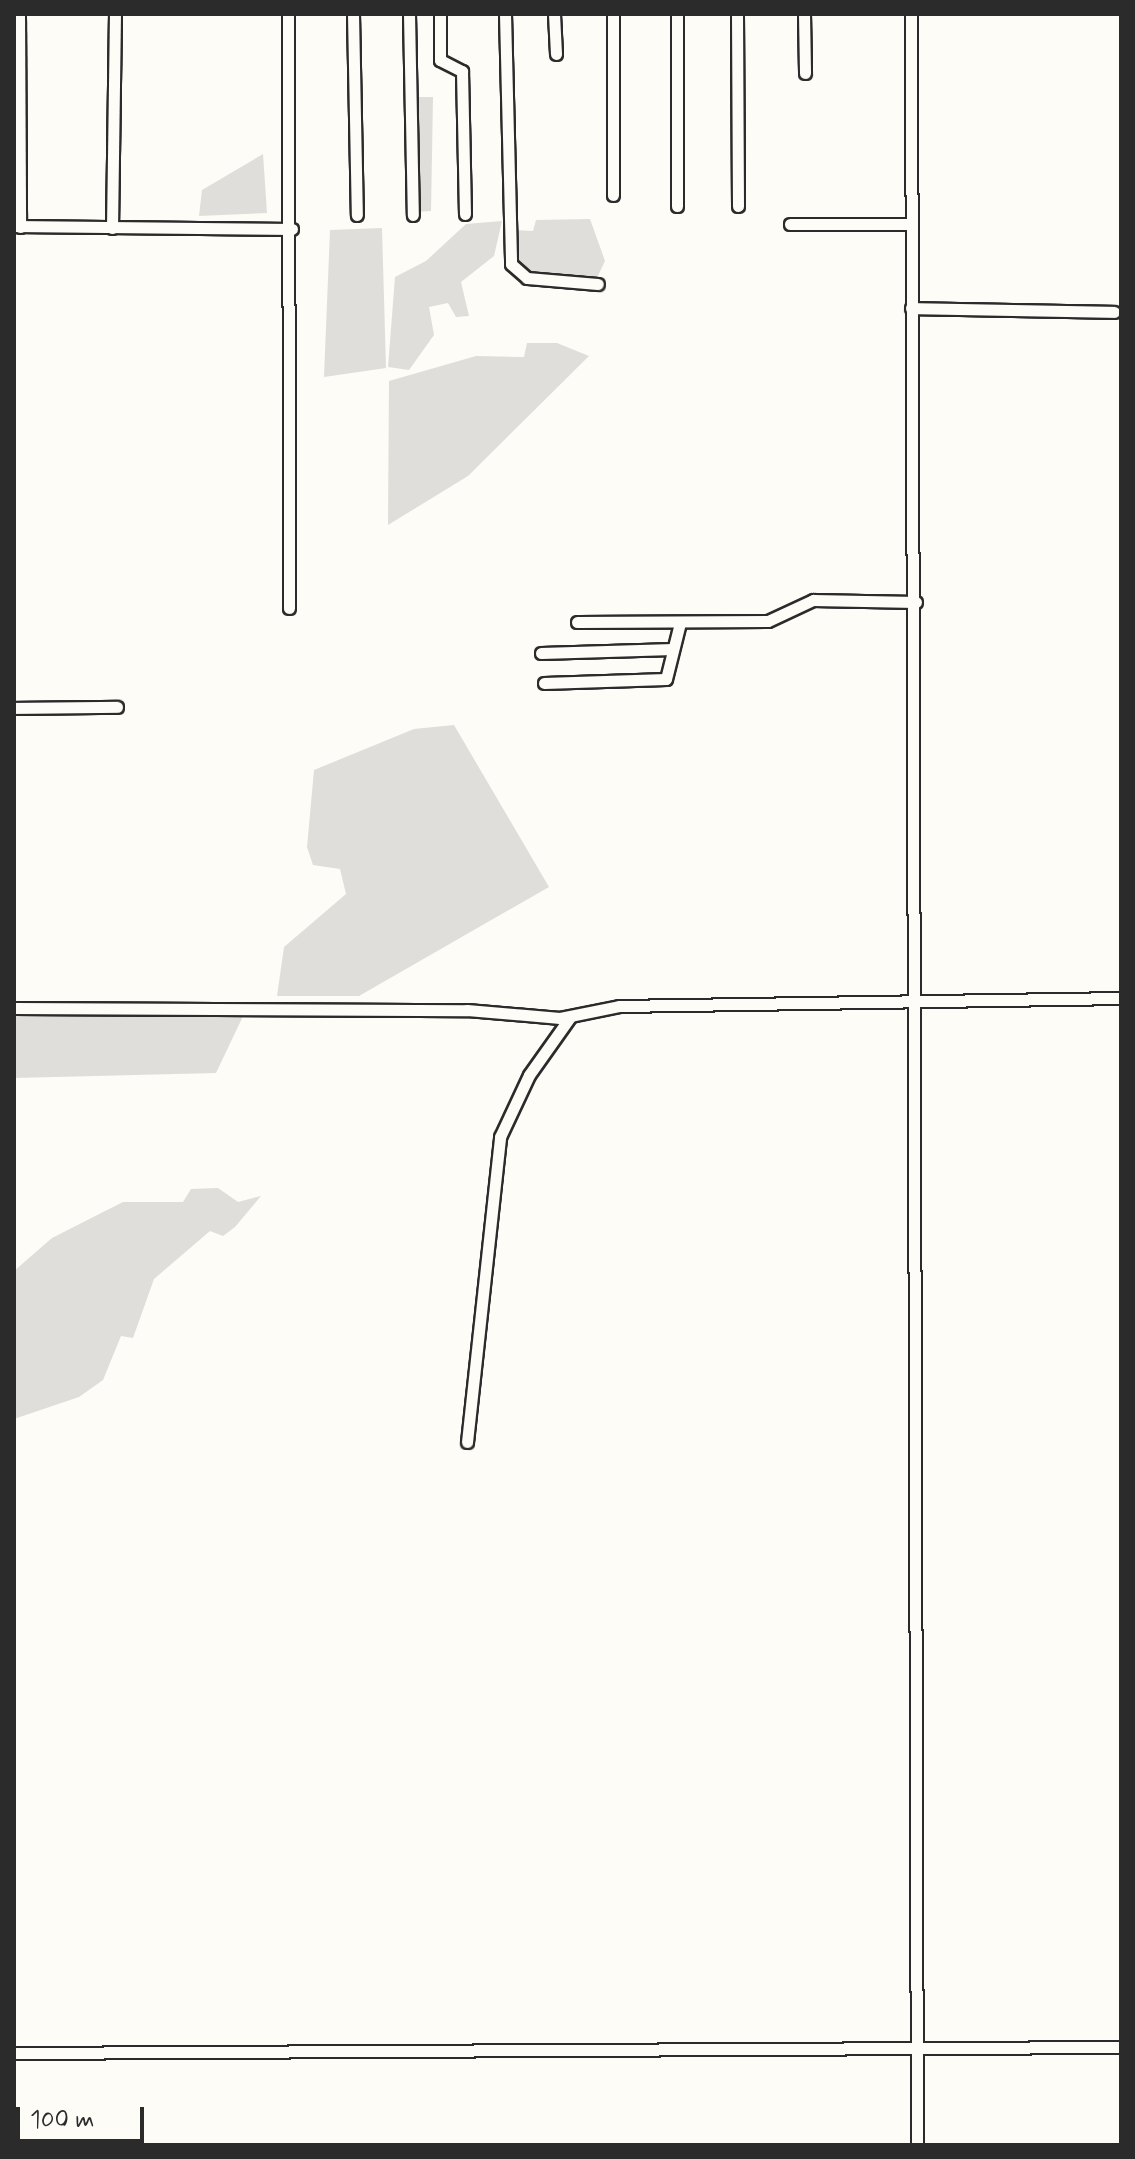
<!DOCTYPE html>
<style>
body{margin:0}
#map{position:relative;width:1135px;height:2159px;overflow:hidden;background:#fdfcf7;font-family:Mynerve,sans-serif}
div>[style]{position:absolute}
.green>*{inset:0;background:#dfdeda}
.roads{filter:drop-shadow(2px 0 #2b2b2b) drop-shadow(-2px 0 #2b2b2b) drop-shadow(0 2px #2b2b2b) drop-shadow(0 -2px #2b2b2b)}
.minor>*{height:11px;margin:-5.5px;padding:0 5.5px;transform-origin:5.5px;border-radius:5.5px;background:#fdfcf7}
span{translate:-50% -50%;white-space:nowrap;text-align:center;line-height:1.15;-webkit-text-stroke:7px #fdfcf7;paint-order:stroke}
.frame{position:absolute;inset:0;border:16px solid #2b2b2b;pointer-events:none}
.scale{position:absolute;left:16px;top:2107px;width:128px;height:36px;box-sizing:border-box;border:4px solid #2b2b2b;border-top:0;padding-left:10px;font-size:24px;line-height:28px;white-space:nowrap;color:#2b2b2b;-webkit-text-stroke:6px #fdfcf7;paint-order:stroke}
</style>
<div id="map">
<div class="green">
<i style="clip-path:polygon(415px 97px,433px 97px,431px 211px,415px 212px)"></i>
<i style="clip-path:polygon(263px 154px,267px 213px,199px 216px,202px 190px)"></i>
<i style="clip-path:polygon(590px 219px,605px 261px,596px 280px,522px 273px,514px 262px,514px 230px,533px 231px,536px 220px)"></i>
<i style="clip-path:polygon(502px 221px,494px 256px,461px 282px,469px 316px,456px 317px,448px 303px,429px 307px,434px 335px,409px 370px,388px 367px,395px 277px,426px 261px,466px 224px)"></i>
<i style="clip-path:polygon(382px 228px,386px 368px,324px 377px,330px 230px)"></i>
<i style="clip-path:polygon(527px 343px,557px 343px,589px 356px,468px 476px,388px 525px,389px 381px,476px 356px,524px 357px)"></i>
<i style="clip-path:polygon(454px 725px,549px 887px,359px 996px,277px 996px,284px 947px,346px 894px,340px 869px,313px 865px,307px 847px,314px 770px,414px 729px)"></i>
<i style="clip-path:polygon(14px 1011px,245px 1012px,216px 1073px,14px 1078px)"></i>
<i style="clip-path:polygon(218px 1188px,238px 1202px,261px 1196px,235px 1227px,223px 1236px,210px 1231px,154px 1279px,133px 1338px,121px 1336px,103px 1380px,79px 1397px,14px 1419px,14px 1271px,52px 1238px,123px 1202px,183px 1202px,191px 1189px)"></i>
</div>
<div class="roads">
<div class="minor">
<i style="left:19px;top:14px;width:213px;rotate:89.7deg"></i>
<i style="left:288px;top:14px;width:594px;rotate:89.9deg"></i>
<i style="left:353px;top:14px;width:201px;rotate:88.9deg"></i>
<i style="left:409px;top:14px;width:201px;rotate:88.9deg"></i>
<i style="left:440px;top:14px;width:46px;rotate:90deg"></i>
<i style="left:440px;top:60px;width:25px;rotate:27deg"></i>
<i style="left:462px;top:71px;width:143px;rotate:88.8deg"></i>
<i style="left:505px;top:14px;width:250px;rotate:88.6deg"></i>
<i style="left:511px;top:264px;width:21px;rotate:41deg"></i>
<i style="left:527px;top:278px;width:71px;rotate:4.8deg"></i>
<i style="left:554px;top:14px;width:40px;rotate:87.1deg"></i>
<i style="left:613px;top:14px;width:181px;rotate:90deg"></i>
<i style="left:737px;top:14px;width:192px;rotate:89.7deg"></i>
<i style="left:804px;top:14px;width:59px;rotate:89deg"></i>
<i style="left:911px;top:14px;width:2131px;rotate:89.84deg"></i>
<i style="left:677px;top:206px;width:192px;rotate:-90deg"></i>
<i style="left:790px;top:224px;width:121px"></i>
<i style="left:14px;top:226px;width:278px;rotate:0.6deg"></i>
<i style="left:112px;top:228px;width:214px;rotate:-89.2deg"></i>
<i style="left:911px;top:308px;width:203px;rotate:1.1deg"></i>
<i style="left:577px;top:622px;width:191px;rotate:-0.3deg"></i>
<i style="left:768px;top:621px;width:50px;rotate:-25deg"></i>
<i style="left:813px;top:600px;width:103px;rotate:1.1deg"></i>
<i style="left:541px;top:653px;width:132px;rotate:-1.7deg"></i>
<i style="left:544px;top:683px;width:122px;rotate:-1.9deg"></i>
<i style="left:666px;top:679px;width:58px;rotate:-76deg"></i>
<i style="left:14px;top:708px;width:103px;rotate:-0.6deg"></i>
<i style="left:14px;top:1008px;width:453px;rotate:0.3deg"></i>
<i style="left:467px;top:1010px;width:93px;rotate:4.9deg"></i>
<i style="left:560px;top:1018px;width:60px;rotate:-11.5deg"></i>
<i style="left:619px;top:1006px;width:502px;rotate:-0.91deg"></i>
<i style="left:467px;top:1442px;width:307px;rotate:-83.8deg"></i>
<i style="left:500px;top:1137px;width:68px;rotate:-64.9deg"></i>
<i style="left:529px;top:1075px;width:71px;rotate:-54.7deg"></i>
<i style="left:14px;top:2053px;width:1107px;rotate:-0.31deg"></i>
</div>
</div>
<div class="frame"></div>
<div class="scale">100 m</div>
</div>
